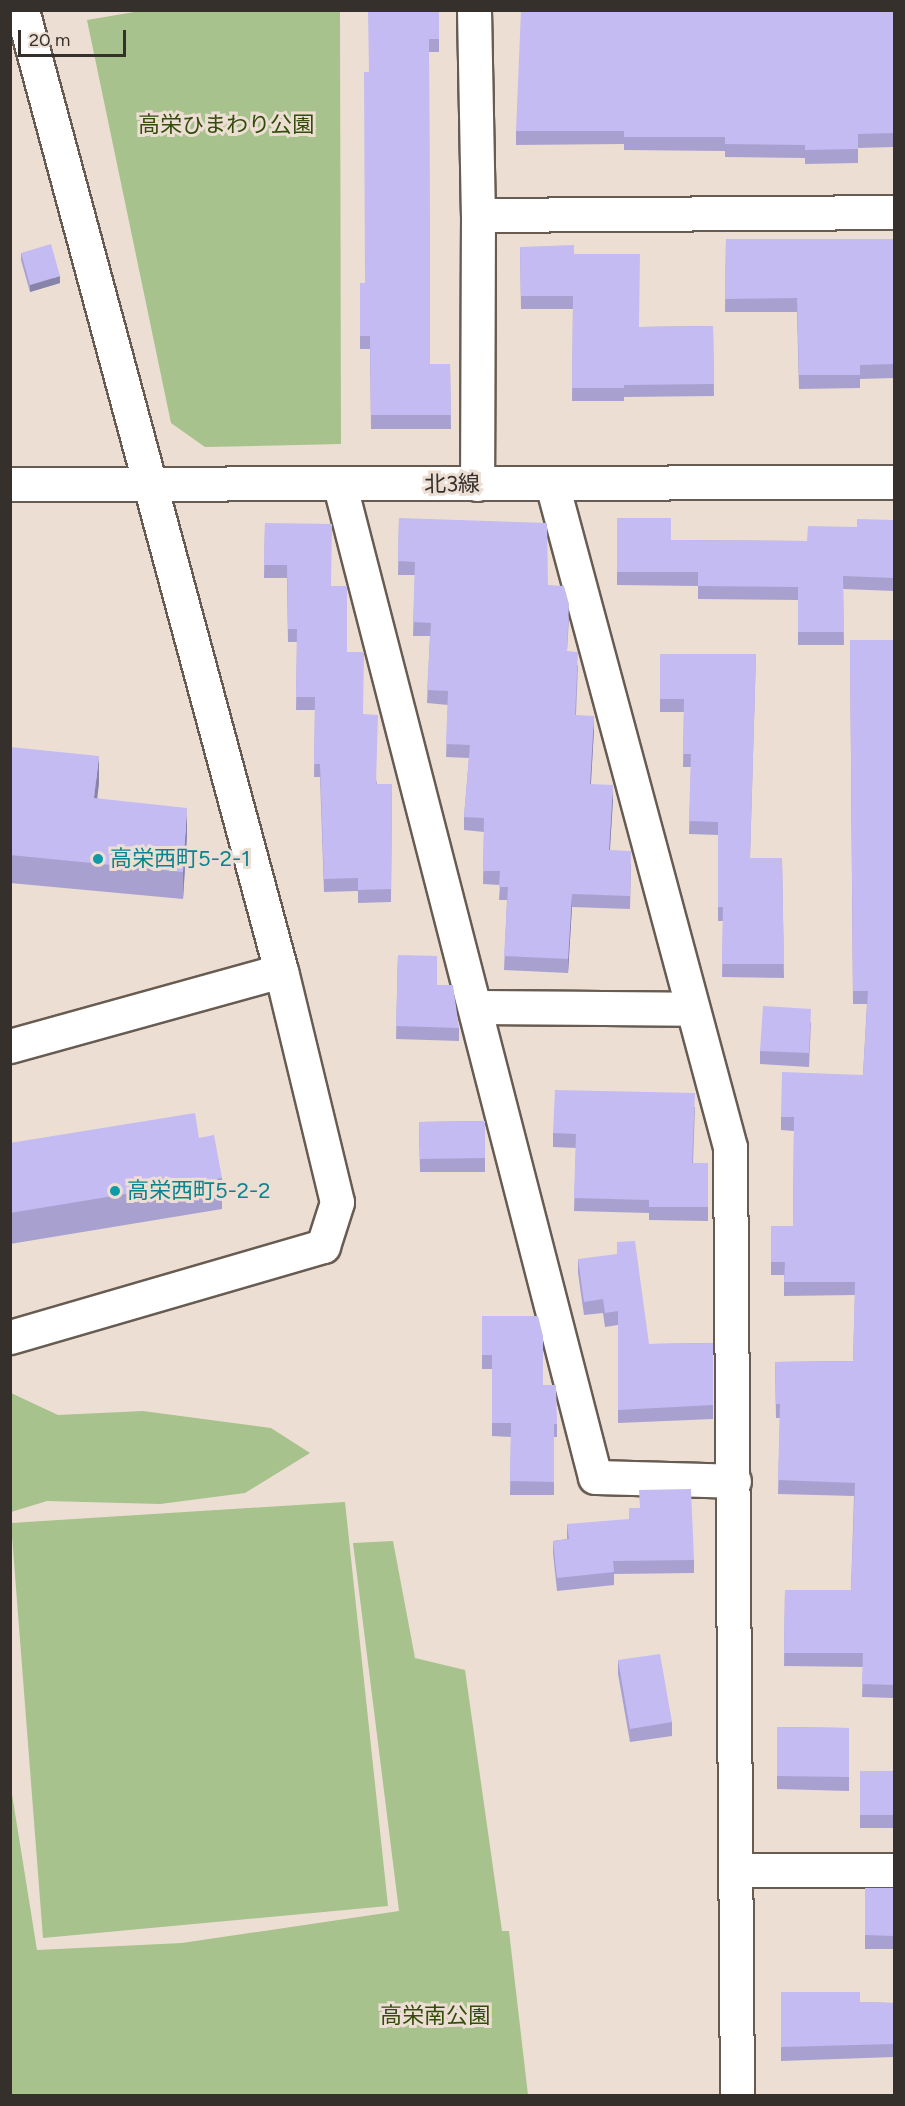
<!DOCTYPE html>
<meta charset="utf-8">
<style>
body{margin:0}
#map{position:relative;width:905px;height:2106px;overflow:hidden;background:#edded3;font-family:Figtree,"Noto Sans JP",sans-serif}
div>[style]{position:absolute}
.green>*{inset:0;background:#a7c28c}
.roads{filter:drop-shadow(2px 0 #685c52) drop-shadow(-2px 0 #685c52) drop-shadow(0 2px #685c52) drop-shadow(0 -2px #685c52)}
.street>*{height:33px;margin:-16.5px;padding:0 16.5px;transform-origin:16.5px;border-radius:16.5px;background:#fff}
.secondary>*{height:33px;margin:-16.5px;padding:0 16.5px;transform-origin:16.5px;border-radius:16.5px;background:#fff}
.wall>*{inset:0;background:#a8a1d0}
.shaded-wall>*{inset:0;background:#8883a9}
.building>*{inset:0;background:#c3bbf2}
.dots>*{width:16px;height:16px;translate:-50% -50%;box-sizing:border-box;border:3px solid #edded3;border-radius:50%}
span{translate:-50% -50%;white-space:nowrap;text-align:center;line-height:1.15;-webkit-text-stroke:6px #edded3;paint-order:stroke}
.park-label{font-size:22px;color:#324c0a}
.street-label{font-size:22px;color:#36302c}
.culture-label{font-size:22px;color:#0d838f}
.left{translate:0 -50%;text-align:left}
.frame{position:absolute;inset:0;border:12px solid #36302c;pointer-events:none}
.scale{position:absolute;left:18px;top:30px;width:108px;height:27px;box-sizing:border-box;border:3px solid #36302c;border-top:0;padding-left:8px;font-size:18px;line-height:21px;white-space:nowrap;color:#36302c;-webkit-text-stroke:4px #edded3;paint-order:stroke}
</style>
<div id="map">
<div class="green">
<i style="clip-path:polygon(140px 11px,340px 11px,341px 444px,205px 447px,171px 423px,87px 20px)"></i>
<i style="clip-path:polygon(11px 1393px,58px 1415px,143px 1411px,271px 1428px,310px 1453px,245px 1493px,160px 1504px,47px 1501px,11px 1512px)"></i>
<i style="clip-path:polygon(345px 1502px,388px 1906px,43px 1938px,11px 1523px)"></i>
<i style="clip-path:polygon(393px 1541px,415px 1658px,465px 1670px,502px 1931px,509px 1931px,528px 2095px,11px 2095px,11px 1788px,37px 1950px,182px 1943px,399px 1911px,353px 1543px)"></i>
</div>
<div class="roads">
<div class="street">
<i style="left:474px;top:10px;width:205px;rotate:88.9deg"></i>
<i style="left:478px;top:215px;width:269px;rotate:90.2deg"></i>
<i style="left:478px;top:215px;width:416px;rotate:-0.4deg"></i>
<i style="left:552px;top:484px;width:686px;rotate:74.97deg"></i>
<i style="left:730px;top:1147px;width:949px;rotate:89.58deg"></i>
<i style="left:340px;top:486px;width:1023px;rotate:75.57deg"></i>
<i style="left:595px;top:1477px;width:139px;rotate:1.6deg"></i>
<i style="left:477px;top:1007px;width:214px;rotate:0.5deg"></i>
<i style="left:10px;top:1046px;width:281px;rotate:-15.5deg"></i>
<i style="left:10px;top:1337px;width:326px;rotate:-16.2deg"></i>
<i style="left:323px;top:1246px;width:46px;rotate:-72.3deg"></i>
<i style="left:337px;top:1202px;width:238px;rotate:-103.6deg"></i>
<i style="left:281px;top:971px;width:995px;rotate:-105.08deg"></i>
<i style="left:736px;top:1870px;width:158px"></i>
</div>
<div class="secondary">
<i style="left:10px;top:484px;width:884px;rotate:-0.13deg"></i>
</div>
</div>
<div class="wall">
<i style="clip-path:polygon(439px 10px,439px 52px,429px 52px,430px 364px,450px 364px,451px 429px,371px 429px,370px 349px,360px 349px,360px 283px,365px 283px,369px 72px)"></i>
<i style="clip-path:polygon(894px 10px,894px 147px,858px 148px,858px 163px,805px 164px,805px 158px,725px 157px,725px 151px,624px 150px,624px 144px,516px 145px,516px 131px)"></i>
<i style="clip-path:polygon(726px 239px,894px 239px,894px 378px,860px 379px,860px 388px,799px 389px,797px 312px,725px 312px)"></i>
<i style="clip-path:polygon(520px 247px,574px 254px,639px 327px,713px 326px,714px 396px,624px 397px,624px 401px,572px 401px,573px 309px,521px 309px)"></i>
<i style="clip-path:polygon(21px 253px,60px 283px,30px 292px,21px 260px)"></i>
<i style="clip-path:polygon(399px 518px,548px 585px,569px 618px,567px 651px,578px 666px,576px 715px,594px 729px,591px 784px,613px 799px,610px 850px,631px 864px,630px 909px,572px 907px,568px 973px,504px 970px,507px 900px,499px 900px,500px 885px,483px 884px,484px 832px,464px 830px,464px 817px,469px 758px,446px 757px,448px 705px,427px 703px,430px 636px,413px 636px,415px 575px,398px 575px)"></i>
<i style="clip-path:polygon(617px 518px,671px 540px,807px 541px,857px 527px,894px 520px,894px 591px,843px 589px,844px 645px,798px 645px,798px 600px,698px 599px,698px 586px,617px 585px)"></i>
<i style="clip-path:polygon(265px 523px,331px 586px,347px 652px,363px 714px,377px 784px,392px 784px,391px 902px,358px 903px,358px 891px,324px 892px,320px 777px,314px 777px,315px 710px,296px 710px,297px 642px,288px 642px,287px 578px,264px 578px)"></i>
<i style="clip-path:polygon(850px 640px,894px 640px,894px 1698px,862px 1697px,863px 1667px,784px 1666px,785px 1590px,851px 1590px,854px 1496px,778px 1494px,780px 1418px,776px 1418px,775px 1362px,853px 1361px,855px 1295px,784px 1296px,784px 1275px,771px 1275px,771px 1226px,793px 1226px,794px 1131px,781px 1130px,781px 1117px,863px 1075px,867px 1004px,853px 1004px)"></i>
<i style="clip-path:polygon(660px 654px,756px 654px,750px 858px,782px 858px,784px 978px,722px 977px,723px 921px,718px 921px,718px 835px,689px 834px,691px 767px,683px 767px,684px 712px,660px 712px)"></i>
<i style="clip-path:polygon(10px 747px,99px 783px,97px 798px,187px 835px,183px 899px,10px 883px)"></i>
<i style="clip-path:polygon(398px 955px,437px 985px,459px 1028px,459px 1041px,396px 1039px)"></i>
<i style="clip-path:polygon(811px 1022px,809px 1067px,760px 1064px,760px 1051px)"></i>
<i style="clip-path:polygon(695px 1107px,693px 1163px,708px 1163px,708px 1221px,649px 1220px,649px 1213px,574px 1211px,576px 1148px,553px 1147px,553px 1133px)"></i>
<i style="clip-path:polygon(485px 1121px,485px 1172px,420px 1172px,419px 1122px)"></i>
<i style="clip-path:polygon(199px 1138px,222px 1178px,222px 1209px,10px 1244px,10px 1143px)"></i>
<i style="clip-path:polygon(578px 1259px,649px 1344px,713px 1343px,713px 1419px,618px 1423px,618px 1325px,605px 1327px,603px 1313px,584px 1315px,578px 1273px)"></i>
<i style="clip-path:polygon(482px 1316px,543px 1385px,557px 1424px,557px 1437px,554px 1437px,554px 1495px,510px 1495px,511px 1437px,492px 1436px,492px 1369px,482px 1369px)"></i>
<i style="clip-path:polygon(567px 1524px,694px 1560px,694px 1573px,614px 1574px,614px 1585px,557px 1591px,553px 1553px,553px 1541px,567px 1539px)"></i>
<i style="clip-path:polygon(618px 1660px,672px 1722px,672px 1736px,630px 1742px,618px 1674px)"></i>
<i style="clip-path:polygon(777px 1727px,849px 1728px,849px 1791px,777px 1789px)"></i>
<i style="clip-path:polygon(860px 1771px,894px 1771px,894px 1828px,860px 1828px)"></i>
<i style="clip-path:polygon(865px 1888px,894px 1888px,894px 1949px,865px 1949px)"></i>
<i style="clip-path:polygon(781px 1992px,860px 2002px,894px 2003px,894px 2057px,781px 2061px)"></i>
</div>
<div class="shaded-wall">
<i style="clip-path:polygon(11px 67px,11px 81px,10px 81px,10px 68px)"></i>
<i style="clip-path:polygon(60px 276px,60px 283px,30px 292px,30px 285px)"></i>
<i style="clip-path:polygon(594px 716px,594px 729px,590px 797px,590px 784px)"></i>
<i style="clip-path:polygon(99px 756px,99px 783px,94px 825px,94px 798px)"></i>
<i style="clip-path:polygon(613px 785px,613px 799px,609px 863px,609px 850px)"></i>
<i style="clip-path:polygon(187px 808px,187px 835px,183px 899px,183px 872px)"></i>
<i style="clip-path:polygon(572px 894px,572px 907px,568px 973px,568px 959px)"></i>
</div>
<div class="building">
<i style="clip-path:polygon(368px 10px,439px 10px,439px 39px,429px 39px,430px 364px,450px 364px,451px 415px,371px 415px,370px 336px,360px 336px,360px 283px,365px 283px,364px 72px,369px 72px)"></i>
<i style="clip-path:polygon(521px 10px,894px 10px,894px 133px,858px 134px,858px 149px,805px 150px,805px 145px,725px 144px,725px 137px,624px 137px,624px 131px,516px 131px)"></i>
<i style="clip-path:polygon(726px 239px,894px 239px,894px 364px,860px 365px,860px 375px,799px 375px,797px 298px,725px 299px)"></i>
<i style="clip-path:polygon(51px 244px,60px 276px,30px 285px,21px 253px)"></i>
<i style="clip-path:polygon(574px 245px,574px 254px,640px 254px,639px 327px,713px 326px,714px 384px,624px 385px,624px 388px,572px 388px,573px 296px,521px 296px,520px 247px)"></i>
<i style="clip-path:polygon(399px 518px,547px 523px,548px 585px,564px 586px,569px 604px,567px 651px,578px 652px,575px 715px,594px 716px,590px 784px,613px 785px,609px 850px,631px 851px,630px 896px,572px 894px,568px 959px,504px 956px,508px 887px,499px 887px,500px 871px,483px 871px,484px 818px,464px 817px,470px 745px,446px 744px,448px 691px,427px 690px,431px 623px,413px 622px,415px 562px,398px 561px)"></i>
<i style="clip-path:polygon(617px 518px,671px 518px,671px 540px,807px 541px,808px 526px,857px 527px,857px 519px,894px 520px,894px 578px,843px 576px,844px 632px,798px 632px,798px 587px,698px 586px,698px 572px,617px 572px)"></i>
<i style="clip-path:polygon(265px 523px,332px 524px,331px 586px,347px 586px,347px 652px,364px 652px,363px 714px,378px 715px,376px 784px,392px 784px,391px 889px,358px 890px,358px 878px,324px 879px,320px 764px,314px 764px,315px 697px,296px 697px,297px 629px,288px 629px,287px 565px,264px 565px)"></i>
<i style="clip-path:polygon(850px 640px,894px 640px,894px 1685px,862px 1684px,863px 1653px,784px 1653px,785px 1590px,851px 1590px,855px 1483px,778px 1480px,780px 1404px,776px 1404px,775px 1362px,853px 1361px,855px 1282px,784px 1282px,785px 1262px,771px 1262px,771px 1226px,793px 1226px,794px 1117px,781px 1117px,782px 1072px,863px 1075px,868px 991px,853px 991px)"></i>
<i style="clip-path:polygon(660px 654px,756px 654px,750px 858px,782px 858px,784px 964px,722px 964px,723px 907px,718px 907px,718px 822px,689px 821px,691px 754px,683px 754px,684px 699px,660px 699px)"></i>
<i style="clip-path:polygon(10px 747px,99px 756px,94px 798px,187px 808px,183px 872px,10px 855px)"></i>
<i style="clip-path:polygon(398px 955px,437px 956px,437px 985px,453px 985px,459px 1028px,396px 1026px)"></i>
<i style="clip-path:polygon(763px 1006px,811px 1009px,809px 1053px,760px 1051px)"></i>
<i style="clip-path:polygon(555px 1090px,695px 1093px,692px 1163px,708px 1163px,708px 1207px,649px 1207px,649px 1200px,574px 1198px,576px 1134px,553px 1133px)"></i>
<i style="clip-path:polygon(195px 1113px,199px 1138px,214px 1135px,222px 1178px,10px 1213px,10px 1143px)"></i>
<i style="clip-path:polygon(485px 1121px,485px 1158px,420px 1159px,419px 1122px)"></i>
<i style="clip-path:polygon(635px 1241px,649px 1344px,713px 1343px,713px 1405px,618px 1410px,618px 1311px,605px 1313px,603px 1299px,584px 1302px,578px 1259px,617px 1254px,617px 1242px)"></i>
<i style="clip-path:polygon(482px 1316px,538px 1316px,543px 1336px,543px 1385px,556px 1385px,557px 1424px,554px 1424px,554px 1482px,510px 1481px,511px 1423px,492px 1423px,492px 1355px,482px 1355px)"></i>
<i style="clip-path:polygon(691px 1489px,694px 1560px,613px 1561px,614px 1572px,557px 1578px,553px 1541px,569px 1539px,567px 1524px,629px 1519px,629px 1508px,640px 1508px,639px 1490px)"></i>
<i style="clip-path:polygon(660px 1654px,672px 1722px,630px 1729px,618px 1660px)"></i>
<i style="clip-path:polygon(777px 1727px,849px 1728px,849px 1777px,777px 1776px)"></i>
<i style="clip-path:polygon(860px 1771px,894px 1771px,894px 1815px,860px 1815px)"></i>
<i style="clip-path:polygon(865px 1888px,894px 1888px,894px 1936px,865px 1935px)"></i>
<i style="clip-path:polygon(781px 1992px,860px 1992px,860px 2002px,894px 2003px,894px 2044px,781px 2047px)"></i>
</div>
<div class="dots">
<i style="left:98px;top:859px;background:#0f9aa8"></i>
<i style="left:115px;top:1191px;background:#0f9aa8"></i>
</div>
<div class="park-label">
<span style="left:226px;top:125px">高栄ひまわり公園</span>
<span style="left:435px;top:2016px">高栄南公園</span>
</div>
<div class="street-label">
<span style="left:452px;top:484px;rotate:-1deg">北3線</span>
</div>
<div class="culture-label">
<span class="left" style="left:110px;top:859px">高栄西町5-2-1</span>
<span class="left" style="left:127px;top:1191px">高栄西町5-2-2</span>
</div>
<div class="frame"></div>
<div class="scale">20 m</div>
</div>
